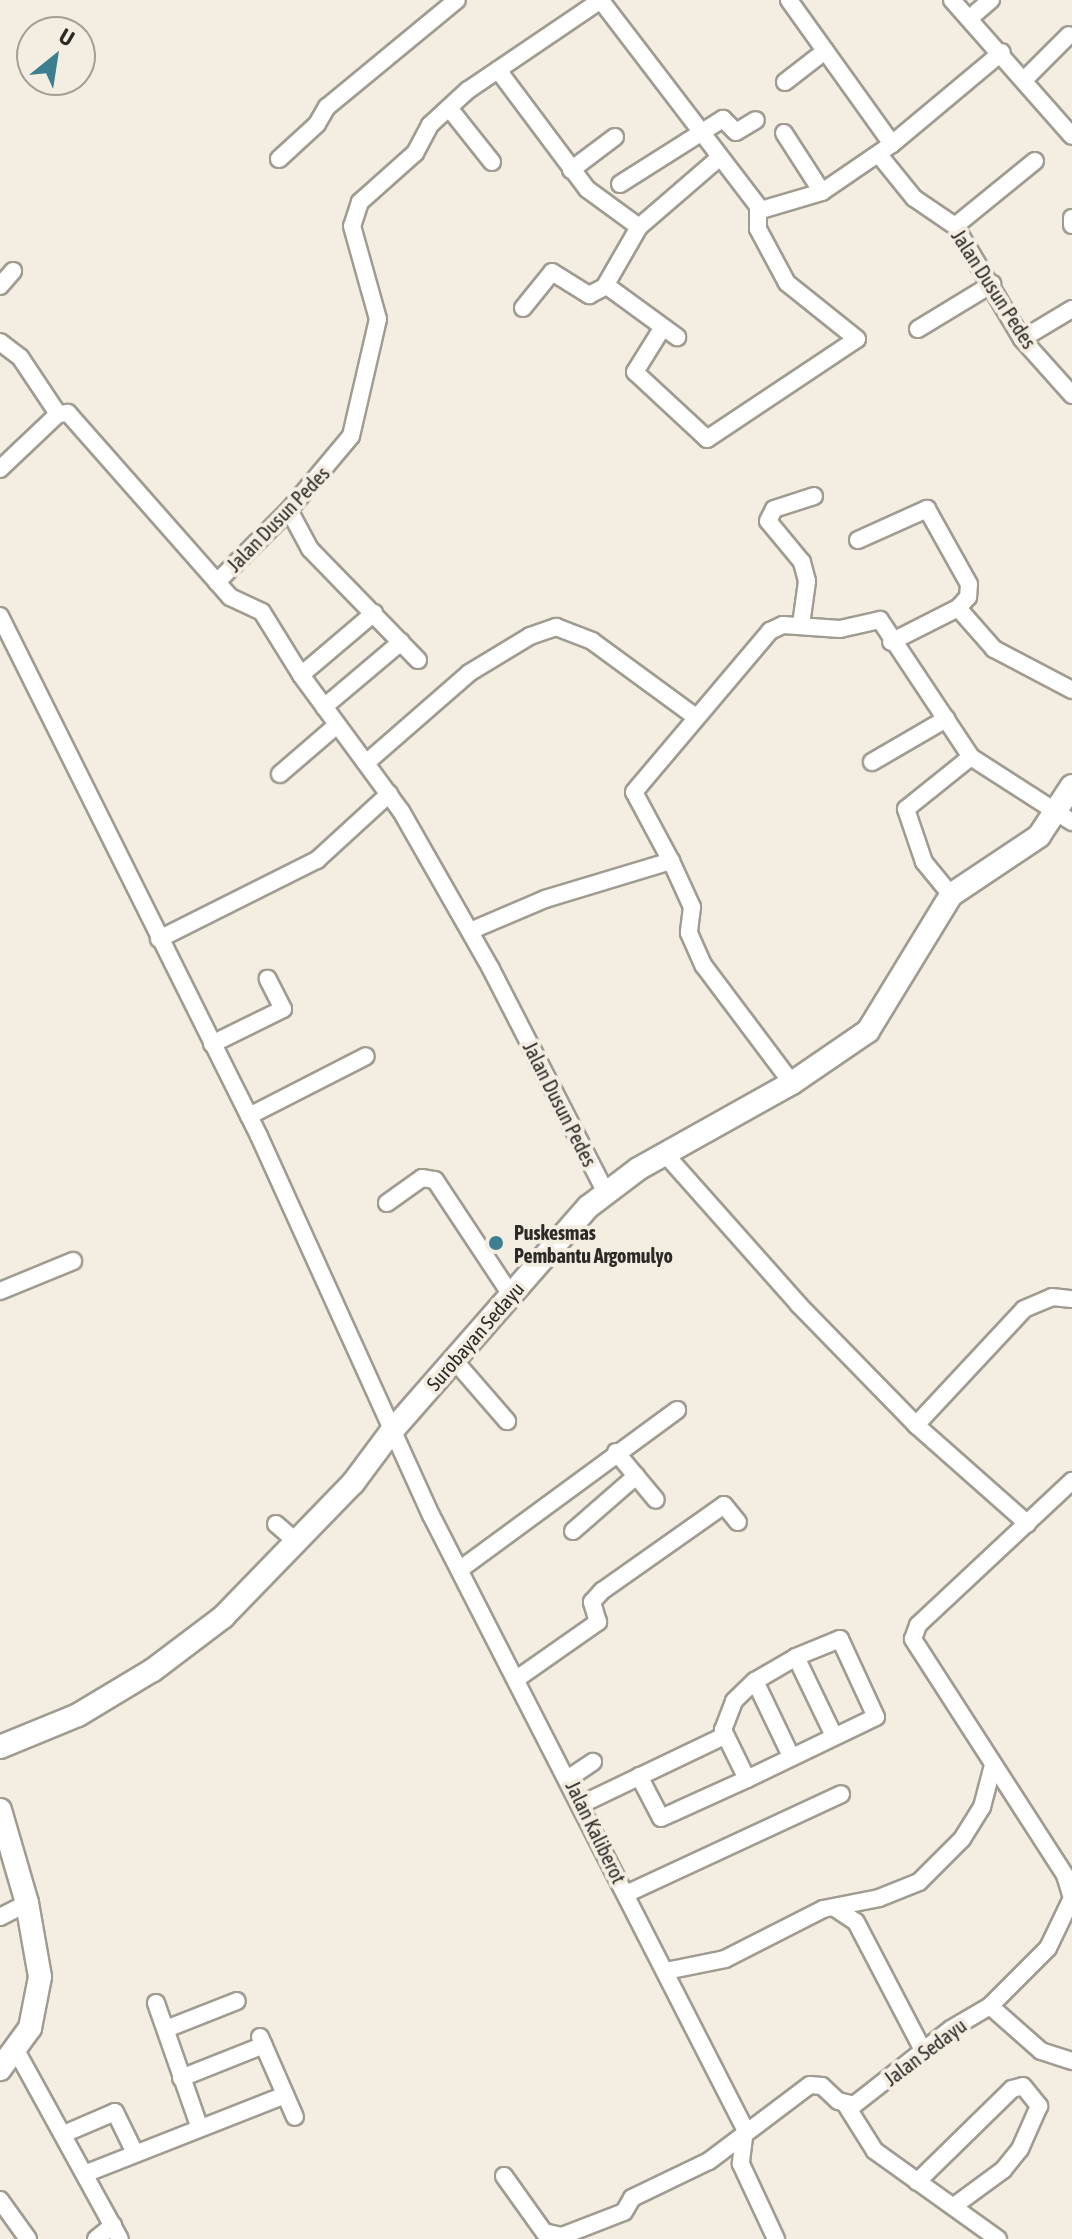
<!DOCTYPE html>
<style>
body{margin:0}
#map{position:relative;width:1072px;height:2239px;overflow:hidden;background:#f3ede2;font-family:"Asap Condensed",sans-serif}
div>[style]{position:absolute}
.roads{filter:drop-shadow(2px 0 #a19c91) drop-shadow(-2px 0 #a19c91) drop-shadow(0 2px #a19c91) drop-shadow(0 -2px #a19c91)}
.minor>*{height:16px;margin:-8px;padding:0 8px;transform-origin:8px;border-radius:8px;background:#fff}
.major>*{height:22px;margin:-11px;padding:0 11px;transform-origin:11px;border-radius:11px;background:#fff}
.dots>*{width:22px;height:22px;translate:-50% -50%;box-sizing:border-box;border:4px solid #f3ede2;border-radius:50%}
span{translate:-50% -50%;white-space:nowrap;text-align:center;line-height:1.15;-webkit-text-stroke:8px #f3ede2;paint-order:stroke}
.street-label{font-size:20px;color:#2c2a26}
.poi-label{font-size:20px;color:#2c2a26;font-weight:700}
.left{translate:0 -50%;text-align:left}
.north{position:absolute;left:16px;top:16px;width:80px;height:80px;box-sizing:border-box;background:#f3ede2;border:2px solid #a39f97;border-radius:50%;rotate:30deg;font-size:22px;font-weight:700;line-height:32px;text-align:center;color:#2c2a26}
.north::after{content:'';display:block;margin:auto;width:28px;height:36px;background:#3d7f91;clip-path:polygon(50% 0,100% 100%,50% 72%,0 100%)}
</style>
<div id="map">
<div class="roads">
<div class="minor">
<i style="left:601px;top:0;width:161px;rotate:145.9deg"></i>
<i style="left:468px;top:90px;width:52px;rotate:137.4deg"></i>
<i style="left:430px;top:125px;width:32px;rotate:118deg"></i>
<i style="left:415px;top:153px;width:74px;rotate:138.3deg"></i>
<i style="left:360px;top:202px;width:25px;rotate:108deg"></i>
<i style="left:352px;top:226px;width:97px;rotate:74.4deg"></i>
<i style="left:378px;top:319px;width:120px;rotate:103deg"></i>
<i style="left:351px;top:436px;width:97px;rotate:130deg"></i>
<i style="left:289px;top:510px;width:102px;rotate:135deg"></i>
<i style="left:217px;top:582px;width:20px;rotate:49deg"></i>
<i style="left:230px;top:597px;width:35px;rotate:25deg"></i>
<i style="left:262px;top:612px;width:74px;rotate:58.2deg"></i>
<i style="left:301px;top:675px;width:169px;rotate:53.7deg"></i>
<i style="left:401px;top:811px;width:182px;rotate:60.3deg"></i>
<i style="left:491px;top:969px;width:250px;rotate:62.8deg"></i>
<i style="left:952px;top:0;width:181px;rotate:48.6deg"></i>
<i style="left:602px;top:2px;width:262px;rotate:52.6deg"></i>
<i style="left:761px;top:210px;width:64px;rotate:-16.4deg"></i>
<i style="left:822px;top:192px;width:85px;rotate:-34.4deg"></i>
<i style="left:892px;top:144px;width:177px;rotate:-125.6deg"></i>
<i style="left:970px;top:18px;width:28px;rotate:-41deg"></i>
<i style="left:498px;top:70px;width:149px;rotate:53.2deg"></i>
<i style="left:587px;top:189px;width:64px;rotate:36.2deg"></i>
<i style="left:639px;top:227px;width:106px;rotate:-40.8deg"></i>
<i style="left:1025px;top:79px;width:62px;rotate:-45deg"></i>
<i style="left:785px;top:82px;width:51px;rotate:-37.8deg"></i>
<i style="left:449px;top:108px;width:69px;rotate:51.5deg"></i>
<i style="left:784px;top:133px;width:70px;rotate:57.2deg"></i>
<i style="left:892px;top:144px;width:143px;rotate:-39.9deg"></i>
<i style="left:880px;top:156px;width:54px;rotate:51deg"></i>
<i style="left:914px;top:198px;width:50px;rotate:34.3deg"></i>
<i style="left:955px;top:226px;width:131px;rotate:59.3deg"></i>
<i style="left:1022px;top:339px;width:75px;rotate:48.2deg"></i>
<i style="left:279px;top:159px;width:52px;rotate:-42.6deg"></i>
<i style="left:317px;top:124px;width:20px;rotate:-60deg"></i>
<i style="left:327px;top:107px;width:168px;rotate:-39.5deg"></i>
<i style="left:571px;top:170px;width:55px;rotate:-36.9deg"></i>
<i style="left:620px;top:184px;width:122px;rotate:-32.3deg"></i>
<i style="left:723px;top:119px;width:18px;rotate:45deg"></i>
<i style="left:736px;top:132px;width:23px;rotate:-31deg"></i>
<i style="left:1072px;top:218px;width:7px;rotate:90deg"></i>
<i style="left:955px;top:226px;width:103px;rotate:-39.1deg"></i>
<i style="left:0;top:286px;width:20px;rotate:-49deg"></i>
<i style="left:605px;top:286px;width:68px;rotate:-60deg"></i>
<i style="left:523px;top:308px;width:46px;rotate:-51.1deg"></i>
<i style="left:552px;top:272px;width:44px;rotate:31.9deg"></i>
<i style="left:589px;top:295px;width:20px;rotate:-27deg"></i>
<i style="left:607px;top:286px;width:87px;rotate:36.1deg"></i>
<i style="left:663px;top:327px;width:53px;rotate:121.9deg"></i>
<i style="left:635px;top:372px;width:98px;rotate:42.9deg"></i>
<i style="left:707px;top:439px;width:180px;rotate:-33.7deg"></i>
<i style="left:857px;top:339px;width:90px;rotate:-141.3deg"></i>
<i style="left:787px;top:283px;width:61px;rotate:-118.2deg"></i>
<i style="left:758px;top:229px;width:20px;rotate:-90deg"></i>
<i style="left:918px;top:329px;width:87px;rotate:-31.3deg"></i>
<i style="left:1022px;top:339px;width:58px;rotate:-31deg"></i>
<i style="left:0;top:342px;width:25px;rotate:37deg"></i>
<i style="left:20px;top:357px;width:69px;rotate:56.3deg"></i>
<i style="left:0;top:469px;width:80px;rotate:-43.5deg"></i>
<i style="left:58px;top:414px;width:10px;rotate:-6deg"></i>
<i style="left:68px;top:413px;width:225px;rotate:48.6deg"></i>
<i style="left:289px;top:510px;width:44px;rotate:61.7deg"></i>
<i style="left:310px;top:549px;width:155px;rotate:45.8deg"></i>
<i style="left:858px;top:540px;width:76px;rotate:-24.2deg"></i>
<i style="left:927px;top:509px;width:86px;rotate:60.8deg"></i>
<i style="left:969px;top:584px;width:13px;rotate:94deg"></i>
<i style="left:968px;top:597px;width:15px;rotate:132deg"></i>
<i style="left:958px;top:608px;width:75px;rotate:153.1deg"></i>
<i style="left:958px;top:608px;width:55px;rotate:48.7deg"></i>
<i style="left:994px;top:649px;width:88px;rotate:27.7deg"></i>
<i style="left:0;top:616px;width:581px;rotate:63.52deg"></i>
<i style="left:259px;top:1136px;width:416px;rotate:65.6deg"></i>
<i style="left:431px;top:1515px;width:690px;rotate:62.91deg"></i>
<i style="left:745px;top:2129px;width:35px;rotate:97deg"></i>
<i style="left:741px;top:2164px;width:83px;rotate:65deg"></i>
<i style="left:801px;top:625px;width:44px;rotate:-82.2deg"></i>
<i style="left:807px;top:581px;width:20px;rotate:-105deg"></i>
<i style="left:802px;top:562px;width:53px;rotate:-129.7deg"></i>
<i style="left:768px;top:521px;width:13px;rotate:-63deg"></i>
<i style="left:774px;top:509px;width:42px;rotate:-18deg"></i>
<i style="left:301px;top:675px;width:96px;rotate:-40.3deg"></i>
<i style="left:324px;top:707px;width:101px;rotate:-40.2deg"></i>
<i style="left:872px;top:762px;width:86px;rotate:-30.2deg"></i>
<i style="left:366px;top:763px;width:137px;rotate:-41.1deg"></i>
<i style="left:469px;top:673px;width:71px;rotate:-31.2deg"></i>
<i style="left:530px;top:636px;width:28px;rotate:-19deg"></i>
<i style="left:556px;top:627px;width:39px;rotate:21deg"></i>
<i style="left:592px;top:641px;width:129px;rotate:36.2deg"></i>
<i style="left:280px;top:774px;width:75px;rotate:-40.7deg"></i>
<i style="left:671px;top:861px;width:78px;rotate:-118.2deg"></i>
<i style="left:634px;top:792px;width:211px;rotate:-49.8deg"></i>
<i style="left:770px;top:631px;width:14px;rotate:-25deg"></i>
<i style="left:783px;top:625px;width:57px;rotate:4deg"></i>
<i style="left:840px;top:629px;width:41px;rotate:-12.7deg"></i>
<i style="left:880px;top:620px;width:164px;rotate:56.4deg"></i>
<i style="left:971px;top:757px;width:120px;rotate:32.8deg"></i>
<i style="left:951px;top:895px;width:43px;rotate:-129.3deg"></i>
<i style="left:924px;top:862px;width:56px;rotate:-108.8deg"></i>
<i style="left:906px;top:809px;width:83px;rotate:-38.7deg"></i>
<i style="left:470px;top:931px;width:82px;rotate:-23.1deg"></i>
<i style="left:545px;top:899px;width:132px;rotate:-16.8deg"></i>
<i style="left:671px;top:861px;width:51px;rotate:65.5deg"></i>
<i style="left:692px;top:907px;width:26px;rotate:97deg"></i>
<i style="left:689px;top:933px;width:36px;rotate:66deg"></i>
<i style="left:704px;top:966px;width:146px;rotate:53.1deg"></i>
<i style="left:159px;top:939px;width:177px;rotate:-26.6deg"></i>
<i style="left:317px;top:860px;width:98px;rotate:-42.5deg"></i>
<i style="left:212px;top:1044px;width:79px;rotate:-26.2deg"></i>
<i style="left:283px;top:1009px;width:34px;rotate:-117deg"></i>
<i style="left:249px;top:1116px;width:131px;rotate:-27.1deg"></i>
<i style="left:666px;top:1155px;width:200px;rotate:48.4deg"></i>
<i style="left:799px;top:1305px;width:168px;rotate:45.7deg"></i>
<i style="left:916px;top:1425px;width:149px;rotate:41.5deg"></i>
<i style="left:387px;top:1203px;width:43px;rotate:-35.5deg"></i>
<i style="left:422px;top:1178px;width:13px;rotate:9deg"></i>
<i style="left:435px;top:1180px;width:138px;rotate:56.5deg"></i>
<i style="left:0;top:1291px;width:79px;rotate:-22.3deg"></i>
<i style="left:454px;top:1360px;width:81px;rotate:49deg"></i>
<i style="left:916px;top:1425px;width:158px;rotate:-47deg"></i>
<i style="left:1024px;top:1309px;width:30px;rotate:-23deg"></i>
<i style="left:1052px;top:1297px;width:20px;rotate:6deg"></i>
<i style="left:616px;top:1452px;width:62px;rotate:50.2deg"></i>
<i style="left:276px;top:1524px;width:29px;rotate:41deg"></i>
<i style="left:573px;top:1531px;width:84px;rotate:-41.1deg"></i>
<i style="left:462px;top:1568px;width:267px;rotate:-36.3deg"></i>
<i style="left:518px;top:1678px;width:98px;rotate:-35deg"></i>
<i style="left:598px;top:1622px;width:21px;rotate:-107deg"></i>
<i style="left:592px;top:1602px;width:15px;rotate:-48deg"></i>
<i style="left:602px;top:1591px;width:149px;rotate:-35.2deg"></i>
<i style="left:724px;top:1505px;width:22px;rotate:51deg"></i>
<i style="left:755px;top:1681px;width:48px;rotate:-30.3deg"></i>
<i style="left:639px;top:1776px;width:47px;rotate:62.4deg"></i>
<i style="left:661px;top:1818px;width:94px;rotate:-24.4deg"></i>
<i style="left:747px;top:1779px;width:55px;rotate:-116.1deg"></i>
<i style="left:723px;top:1730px;width:31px;rotate:-69deg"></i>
<i style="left:734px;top:1701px;width:29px;rotate:-44deg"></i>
<i style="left:755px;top:1681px;width:83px;rotate:64.4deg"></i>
<i style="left:569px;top:1778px;width:29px;rotate:-34deg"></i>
<i style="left:747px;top:1779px;width:143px;rotate:-25.7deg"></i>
<i style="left:876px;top:1717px;width:86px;rotate:-114.8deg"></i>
<i style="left:840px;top:1639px;width:48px;rotate:157.8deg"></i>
<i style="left:796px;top:1657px;width:88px;rotate:64.3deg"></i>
<i style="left:582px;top:1804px;width:157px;rotate:-25.6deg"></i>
<i style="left:626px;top:1894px;width:237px;rotate:-24.9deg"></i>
<i style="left:1072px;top:1898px;width:24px;rotate:-107deg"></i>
<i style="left:1065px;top:1875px;width:281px;rotate:-122.8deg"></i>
<i style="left:913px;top:1639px;width:15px;rotate:-70deg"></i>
<i style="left:918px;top:1625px;width:211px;rotate:-43.1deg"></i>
<i style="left:835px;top:1908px;width:25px;rotate:34deg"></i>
<i style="left:856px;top:1922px;width:144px;rotate:62.4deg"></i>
<i style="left:0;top:1917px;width:30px;rotate:-27deg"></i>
<i style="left:666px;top:1971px;width:60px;rotate:-11.5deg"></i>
<i style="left:725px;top:1959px;width:110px;rotate:-27deg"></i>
<i style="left:823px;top:1909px;width:57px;rotate:-11.1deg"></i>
<i style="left:879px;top:1898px;width:43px;rotate:-21.8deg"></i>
<i style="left:919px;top:1882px;width:61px;rotate:-45deg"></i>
<i style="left:962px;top:1839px;width:38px;rotate:-58deg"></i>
<i style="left:982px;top:1807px;width:43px;rotate:-75.3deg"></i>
<i style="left:156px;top:2003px;width:130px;rotate:70.7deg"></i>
<i style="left:990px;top:2006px;width:68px;rotate:41.4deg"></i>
<i style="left:1041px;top:2051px;width:33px;rotate:18deg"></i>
<i style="left:166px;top:2029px;width:76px;rotate:-21.5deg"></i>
<i style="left:260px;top:2037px;width:87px;rotate:66.4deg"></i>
<i style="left:17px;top:2052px;width:213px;rotate:61.2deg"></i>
<i style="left:181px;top:2078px;width:89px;rotate:-21.7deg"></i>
<i style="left:846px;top:2105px;width:54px;rotate:57.8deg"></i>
<i style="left:875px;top:2151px;width:151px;rotate:35.6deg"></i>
<i style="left:66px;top:2133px;width:53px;rotate:-23.2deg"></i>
<i style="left:115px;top:2112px;width:46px;rotate:64deg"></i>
<i style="left:87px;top:2173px;width:213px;rotate:-21.5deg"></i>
<i style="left:504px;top:2176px;width:69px;rotate:54.5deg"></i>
<i style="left:544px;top:2232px;width:18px;rotate:13deg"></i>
<i style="left:562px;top:2236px;width:66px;rotate:-21.2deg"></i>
<i style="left:624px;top:2212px;width:16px;rotate:-60deg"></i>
<i style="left:632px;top:2198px;width:85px;rotate:-25.7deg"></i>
<i style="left:709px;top:2161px;width:126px;rotate:-37deg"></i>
<i style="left:810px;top:2085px;width:12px;rotate:5deg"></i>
<i style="left:822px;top:2086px;width:22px;rotate:43deg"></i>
<i style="left:838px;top:2101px;width:16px;rotate:14deg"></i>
<i style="left:854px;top:2105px;width:123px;rotate:-38.1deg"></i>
<i style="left:951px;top:2029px;width:45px;rotate:-30.5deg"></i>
<i style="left:990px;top:2006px;width:82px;rotate:-45deg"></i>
<i style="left:1048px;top:1948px;width:55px;rotate:-64.4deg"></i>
<i style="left:917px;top:2182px;width:133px;rotate:-44.4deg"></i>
<i style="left:1012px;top:2089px;width:11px;rotate:-15deg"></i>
<i style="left:1023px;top:2086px;width:26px;rotate:51deg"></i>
<i style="left:1039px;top:2106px;width:47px;rotate:113.8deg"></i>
<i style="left:1020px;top:2149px;width:27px;rotate:129deg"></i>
<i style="left:1003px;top:2170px;width:61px;rotate:143.7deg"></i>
<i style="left:0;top:2200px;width:48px;rotate:54.3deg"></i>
<i style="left:96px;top:2239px;width:22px;rotate:-39deg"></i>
</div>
<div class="major">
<i style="left:0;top:1747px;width:84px;rotate:-22.3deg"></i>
<i style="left:78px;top:1715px;width:87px;rotate:-31deg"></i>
<i style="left:153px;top:1670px;width:88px;rotate:-37.1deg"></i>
<i style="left:223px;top:1617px;width:187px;rotate:-45.9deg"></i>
<i style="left:353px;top:1483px;width:64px;rotate:-53.3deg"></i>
<i style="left:391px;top:1432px;width:299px;rotate:-48.8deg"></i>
<i style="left:588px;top:1207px;width:63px;rotate:-37.2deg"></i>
<i style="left:638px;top:1169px;width:176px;rotate:-29.2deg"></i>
<i style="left:792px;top:1083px;width:92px;rotate:-34.4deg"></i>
<i style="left:868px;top:1031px;width:159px;rotate:-58.6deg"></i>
<i style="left:951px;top:895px;width:106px;rotate:-33.8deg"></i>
<i style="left:1039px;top:836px;width:60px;rotate:-56.6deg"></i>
<i style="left:0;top:1810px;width:97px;rotate:73.8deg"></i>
<i style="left:27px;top:1903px;width:75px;rotate:80deg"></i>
<i style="left:40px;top:1977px;width:52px;rotate:101.1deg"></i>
<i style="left:30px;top:2028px;width:51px;rotate:126.2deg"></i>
</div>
</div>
<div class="dots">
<i style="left:496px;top:1243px;background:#3d7f91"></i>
</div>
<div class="street-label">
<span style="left:994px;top:289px;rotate:57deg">Jalan Dusun Pedes</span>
<span style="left:278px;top:519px;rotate:-46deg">Jalan Dusun Pedes</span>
<span style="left:560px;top:1104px;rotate:63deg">Jalan Dusun Pedes</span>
<span style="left:475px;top:1336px;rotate:-49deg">Surobayan Sedayu</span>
<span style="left:596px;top:1832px;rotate:64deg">Jalan Kaliberot</span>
<span style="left:925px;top:2052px;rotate:-37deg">Jalan Sedayu</span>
</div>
<div class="poi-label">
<span class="left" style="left:514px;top:1244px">Puskesmas<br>Pembantu Argomulyo</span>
</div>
<div class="north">U</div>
</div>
